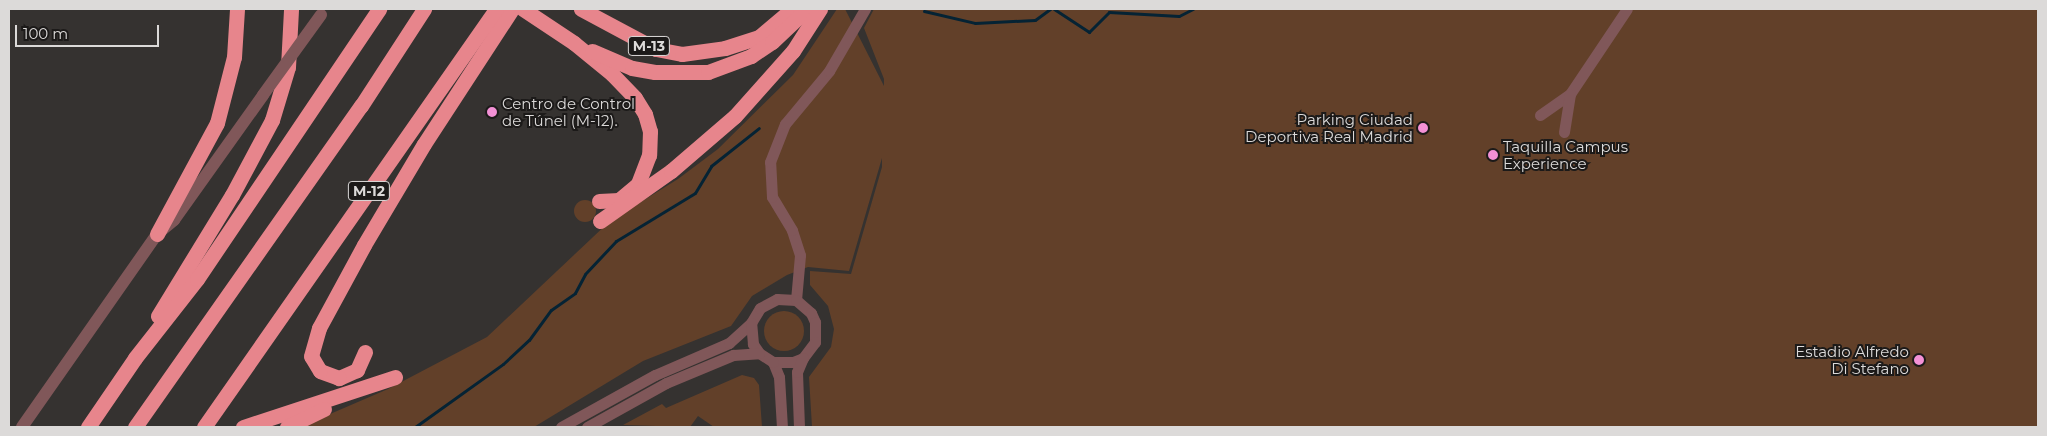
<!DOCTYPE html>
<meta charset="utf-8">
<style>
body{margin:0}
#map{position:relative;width:2047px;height:436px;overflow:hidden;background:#353230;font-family:Montserrat,sans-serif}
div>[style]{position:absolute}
.green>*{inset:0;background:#624029}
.round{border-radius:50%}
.stream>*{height:3px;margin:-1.5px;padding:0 1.5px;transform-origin:1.5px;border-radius:1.5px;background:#052334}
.minor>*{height:11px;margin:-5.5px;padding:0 5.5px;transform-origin:5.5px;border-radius:5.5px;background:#805759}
.tertiary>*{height:12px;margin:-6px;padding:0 6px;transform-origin:6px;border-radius:6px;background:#805759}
.motorway>*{height:15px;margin:-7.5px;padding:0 7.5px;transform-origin:7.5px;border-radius:7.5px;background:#e7858c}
.tertiary-bridge>*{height:12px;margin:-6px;padding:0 6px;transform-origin:6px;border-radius:6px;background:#805759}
.dots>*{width:14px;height:14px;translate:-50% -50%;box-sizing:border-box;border:2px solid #1c1a19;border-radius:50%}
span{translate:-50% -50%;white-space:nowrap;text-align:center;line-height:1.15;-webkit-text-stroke:4px #1c1a19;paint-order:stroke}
.shield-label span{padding:1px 4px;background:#1c1a19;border:1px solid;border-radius:4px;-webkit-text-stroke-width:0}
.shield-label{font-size:14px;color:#dcdad9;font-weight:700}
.poi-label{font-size:15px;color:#dcdad9}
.left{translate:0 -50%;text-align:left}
.right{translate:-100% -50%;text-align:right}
.frame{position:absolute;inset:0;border:10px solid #dcdad9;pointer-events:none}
.scale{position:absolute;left:15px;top:25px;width:144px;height:22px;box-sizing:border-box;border:2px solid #dcdad9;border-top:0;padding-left:6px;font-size:15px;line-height:18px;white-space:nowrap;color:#dcdad9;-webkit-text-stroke:4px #1c1a19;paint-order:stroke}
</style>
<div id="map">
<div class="green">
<i style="clip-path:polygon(837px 9px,845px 9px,884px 86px,884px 79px,864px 28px,874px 9px,2038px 9px,2038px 427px,812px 427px,809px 377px,831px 347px,834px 329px,828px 306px,810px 285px,810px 271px,851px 274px,882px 167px,882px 158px,849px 271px,808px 267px,787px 275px,752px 296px,731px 326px,643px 361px,534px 427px,300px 427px,388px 389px,487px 337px,610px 221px,678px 179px,718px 149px,793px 75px)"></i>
<i class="round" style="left:574px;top:200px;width:22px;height:22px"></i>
<i class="round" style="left:764px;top:311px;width:40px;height:40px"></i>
<i style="clip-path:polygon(742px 375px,754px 378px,759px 385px,762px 427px,714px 427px,698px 416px,690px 427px,623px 425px,662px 404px,666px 408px)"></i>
</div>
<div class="stream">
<i style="left:1054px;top:9px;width:42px;rotate:33.3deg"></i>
<i style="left:1089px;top:32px;width:28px;rotate:-45deg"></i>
<i style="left:1109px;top:12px;width:70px;rotate:3.3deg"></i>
<i style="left:1179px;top:16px;width:16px;rotate:-27deg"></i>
<i style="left:924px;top:11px;width:52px;rotate:13.2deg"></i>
<i style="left:975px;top:23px;width:60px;rotate:-2.9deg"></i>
<i style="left:1035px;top:20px;width:19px;rotate:-36deg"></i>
<i style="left:415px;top:427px;width:108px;rotate:-35.6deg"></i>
<i style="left:503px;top:364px;width:35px;rotate:-43deg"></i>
<i style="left:529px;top:340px;width:37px;rotate:-54deg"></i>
<i style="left:551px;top:310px;width:29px;rotate:-35deg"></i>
<i style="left:575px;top:293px;width:21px;rotate:-62deg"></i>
<i style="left:585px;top:274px;width:45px;rotate:-46.8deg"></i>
<i style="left:616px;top:241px;width:92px;rotate:-31.3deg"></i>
<i style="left:695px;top:193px;width:31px;rotate:-59deg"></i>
<i style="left:711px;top:166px;width:61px;rotate:-38.4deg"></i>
</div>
<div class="minor">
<i style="left:1540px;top:115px;width:37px;rotate:-35deg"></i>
<i style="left:1570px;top:94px;width:102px;rotate:-56.2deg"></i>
<i style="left:1564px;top:132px;width:38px;rotate:-81deg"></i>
<i style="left:796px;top:300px;width:45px;rotate:-84.9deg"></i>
<i style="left:800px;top:255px;width:26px;rotate:-108deg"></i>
<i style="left:792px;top:230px;width:39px;rotate:-121deg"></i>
<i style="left:772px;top:197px;width:35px;rotate:-93deg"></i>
<i style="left:770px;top:162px;width:41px;rotate:-68.5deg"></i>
<i style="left:785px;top:124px;width:69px;rotate:-50.3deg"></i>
<i style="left:829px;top:71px;width:72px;rotate:-59.9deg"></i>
<i style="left:773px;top:362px;width:16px;rotate:68deg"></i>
<i style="left:779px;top:377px;width:50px;rotate:86.6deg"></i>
<i style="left:561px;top:427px;width:107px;rotate:-29deg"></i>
<i style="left:655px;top:375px;width:81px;rotate:-23.4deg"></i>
<i style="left:729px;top:343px;width:30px;rotate:-42deg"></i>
<i style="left:751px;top:323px;width:17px;rotate:-59deg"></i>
<i style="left:760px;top:308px;width:19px;rotate:-28deg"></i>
<i style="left:777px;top:299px;width:19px;rotate:3deg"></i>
<i style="left:796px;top:300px;width:20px;rotate:41deg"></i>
<i style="left:811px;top:313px;width:10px;rotate:66deg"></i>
<i style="left:815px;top:322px;width:20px;rotate:90deg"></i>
<i style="left:815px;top:342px;width:20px;rotate:127deg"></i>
<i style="left:803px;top:358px;width:11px;rotate:158deg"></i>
<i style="left:793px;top:362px;width:20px;rotate:180deg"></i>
<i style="left:773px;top:362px;width:17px;rotate:-147deg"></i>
<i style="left:759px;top:353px;width:11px;rotate:-124deg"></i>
<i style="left:753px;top:344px;width:21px;rotate:-95deg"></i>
<i style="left:587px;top:427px;width:90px;rotate:-29.1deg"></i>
<i style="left:666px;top:383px;width:73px;rotate:-22.7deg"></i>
<i style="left:733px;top:355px;width:26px;rotate:-4deg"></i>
<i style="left:799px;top:427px;width:55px;rotate:-92.1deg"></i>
<i style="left:797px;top:372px;width:15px;rotate:-67deg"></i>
</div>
<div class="tertiary">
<i style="left:22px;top:427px;width:236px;rotate:-55deg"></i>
<i style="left:157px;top:234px;width:22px;rotate:-39deg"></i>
<i style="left:174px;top:220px;width:153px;rotate:-54.5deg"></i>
</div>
<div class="motorway">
<i style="left:523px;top:9px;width:61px;rotate:33.7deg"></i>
<i style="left:574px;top:43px;width:49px;rotate:39.2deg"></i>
<i style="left:612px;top:74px;width:33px;rotate:46deg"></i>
<i style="left:635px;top:98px;width:19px;rotate:58deg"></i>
<i style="left:645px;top:114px;width:18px;rotate:74deg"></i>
<i style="left:650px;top:131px;width:24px;rotate:92deg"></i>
<i style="left:649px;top:155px;width:31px;rotate:111deg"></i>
<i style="left:638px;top:184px;width:25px;rotate:140deg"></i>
<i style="left:619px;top:200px;width:20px;rotate:177deg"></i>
<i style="left:581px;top:9px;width:85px;rotate:28.1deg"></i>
<i style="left:656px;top:49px;width:26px;rotate:11deg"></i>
<i style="left:682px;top:54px;width:43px;rotate:-7.9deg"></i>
<i style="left:725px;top:48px;width:36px;rotate:-18deg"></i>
<i style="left:759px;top:37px;width:43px;rotate:-40.3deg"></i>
<i style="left:592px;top:51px;width:43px;rotate:23deg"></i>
<i style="left:632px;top:68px;width:23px;rotate:10deg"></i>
<i style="left:655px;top:72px;width:53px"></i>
<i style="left:708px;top:72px;width:46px;rotate:-20.4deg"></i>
<i style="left:751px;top:56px;width:25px;rotate:-34deg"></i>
<i style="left:772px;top:42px;width:48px;rotate:-43.3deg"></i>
<i style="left:600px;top:221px;width:87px;rotate:-35.2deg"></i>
<i style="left:671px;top:171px;width:84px;rotate:-40.7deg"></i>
<i style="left:735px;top:116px;width:87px;rotate:-48.3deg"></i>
<i style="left:793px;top:51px;width:50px;rotate:-57.3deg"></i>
<i style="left:157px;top:234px;width:126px;rotate:-61.6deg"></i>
<i style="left:217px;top:123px;width:68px;rotate:-75.6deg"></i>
<i style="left:234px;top:57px;width:48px;rotate:-86.4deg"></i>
<i style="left:158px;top:316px;width:142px;rotate:-58.6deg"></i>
<i style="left:232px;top:195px;width:85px;rotate:-61.9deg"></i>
<i style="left:272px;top:120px;width:55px;rotate:-73.2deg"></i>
<i style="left:288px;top:67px;width:58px;rotate:-87deg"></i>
<i style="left:365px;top:352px;width:20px;rotate:114deg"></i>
<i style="left:357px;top:370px;width:20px;rotate:156deg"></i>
<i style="left:339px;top:378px;width:20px;rotate:-160deg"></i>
<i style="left:320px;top:371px;width:17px;rotate:-121deg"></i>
<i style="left:311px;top:356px;width:29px;rotate:-74deg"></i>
<i style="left:319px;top:328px;width:94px;rotate:-61.5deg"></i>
<i style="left:364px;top:245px;width:117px;rotate:-59.3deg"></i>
<i style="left:424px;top:144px;width:161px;rotate:-56.9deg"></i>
<i style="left:88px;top:427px;width:83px;rotate:-55.7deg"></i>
<i style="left:135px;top:358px;width:100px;rotate:-51.9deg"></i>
<i style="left:197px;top:279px;width:326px;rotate:-56deg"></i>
<i style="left:135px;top:427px;width:393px;rotate:-54.9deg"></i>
<i style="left:361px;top:106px;width:116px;rotate:-57deg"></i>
<i style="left:204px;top:427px;width:510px;rotate:-55.06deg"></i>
<i style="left:243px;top:427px;width:160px;rotate:-18.2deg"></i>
<i style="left:287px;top:427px;width:41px;rotate:-25.9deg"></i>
</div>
<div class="tertiary-bridge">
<i style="left:263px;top:95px;width:99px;rotate:-54.1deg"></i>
</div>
<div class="dots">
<i style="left:492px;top:112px;background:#f391d5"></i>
<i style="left:1423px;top:128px;background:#f391d5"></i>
<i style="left:1493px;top:155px;background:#f391d5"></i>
<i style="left:1919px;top:360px;background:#f391d5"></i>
</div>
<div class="shield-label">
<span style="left:649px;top:46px">M-13</span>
<span style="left:369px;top:191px">M-12</span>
</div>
<div class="poi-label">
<span class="left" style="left:502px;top:112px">Centro de Control<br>de Túnel (M-12).</span>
<span class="right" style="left:1413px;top:128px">Parking Ciudad<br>Deportiva Real Madrid</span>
<span class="left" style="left:1503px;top:155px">Taquilla Campus<br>Experience</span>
<span class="right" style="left:1909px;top:360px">Estadio Alfredo<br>Di Stefano</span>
</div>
<div class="frame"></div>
<div class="scale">100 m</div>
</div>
